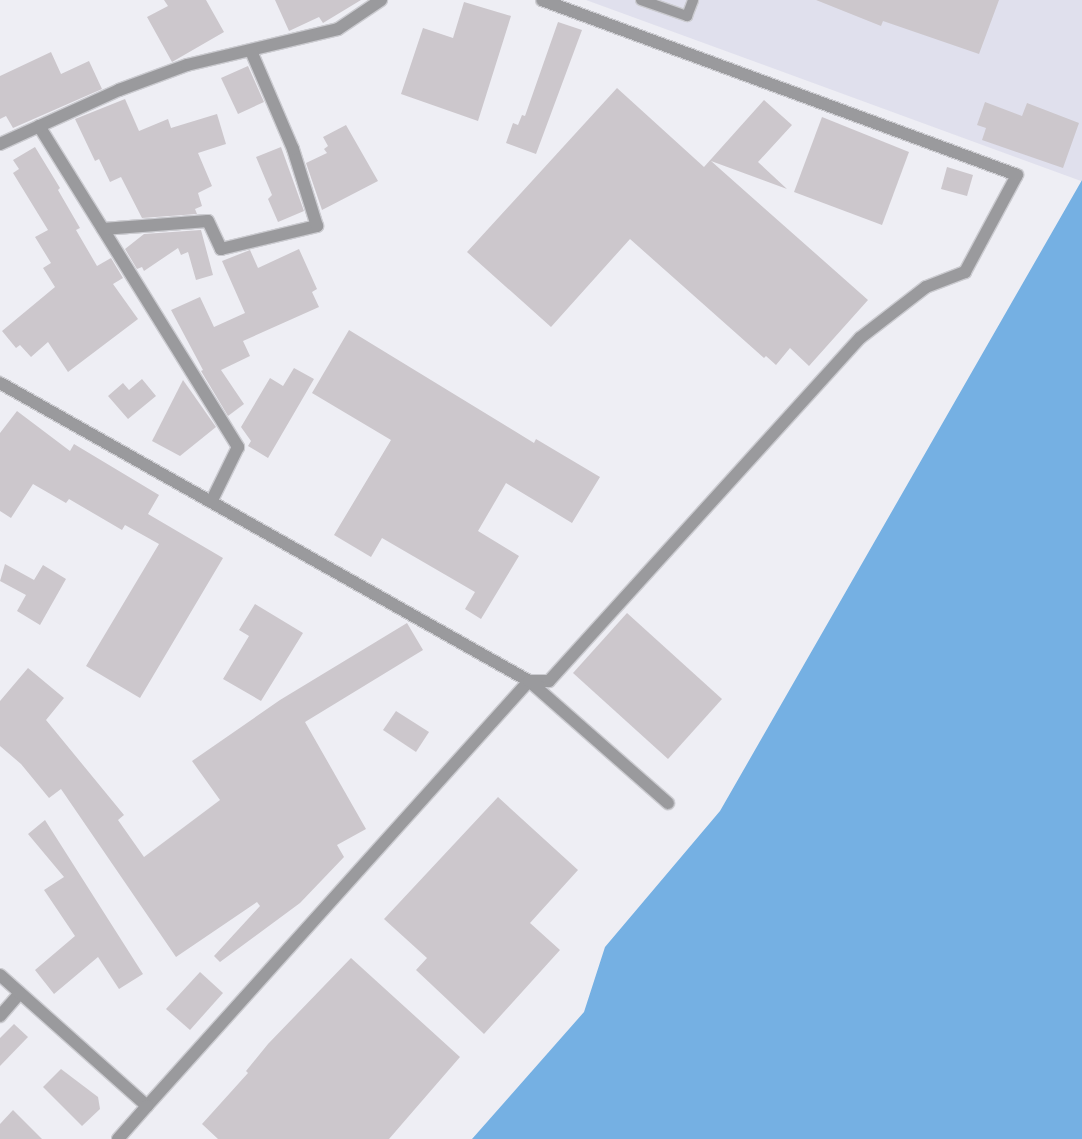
<!DOCTYPE html>
<style>
body{margin:0}
#map{position:relative;width:1082px;height:1139px;overflow:hidden;background:#eeeef4;font-family:"Titillium Web",sans-serif}
div>[style]{position:absolute}
.built>*{inset:0;background:#e0e0ed}
.water>*{inset:0;background:#75b0e3}
.building>*{inset:0;background:#ccc7cc}
.roads{filter:drop-shadow(1px 0 #cbcbd0) drop-shadow(-1px 0 #cbcbd0) drop-shadow(0 1px #cbcbd0) drop-shadow(0 -1px #cbcbd0)}
.service>*{height:10px;margin:-5px;padding:0 5px;transform-origin:5px;border-radius:5px;background:#9a9a9d}
.minor>*{height:12px;margin:-6px;padding:0 6px;transform-origin:6px;border-radius:6px;background:#9a9a9d}
.tertiary>*{height:12px;margin:-6px;padding:0 6px;transform-origin:6px;border-radius:6px;background:#9a9a9d}
span{translate:-50% -50%;white-space:nowrap;text-align:center;line-height:1.15;-webkit-text-stroke:4px #eeeef4;paint-order:stroke}
</style>
<div id="map">
<div class="built">
<i style="clip-path:polygon(586px 0,1082px 0,1082px 180px,1081px 181px)"></i>
</div>
<div class="water">
<i style="clip-path:polygon(1082px 180px,1082px 1139px,472px 1139px,584px 1012px,605px 947px,720px 811px)"></i>
</div>
<div class="building">
<i style="clip-path:polygon(164px 0,206px 0,224px 32px,172px 62px,147px 17px,168px 6px)"></i>
<i style="clip-path:polygon(275px 0,361px 0,323px 23px,319px 17px,289px 31px)"></i>
<i style="clip-path:polygon(816px 0,999px 0,979px 54px,883px 21px,881px 26px)"></i>
<i style="clip-path:polygon(464px 2px,511px 16px,478px 121px,401px 94px,423px 28px,453px 38px)"></i>
<i style="clip-path:polygon(558px 22px,582px 30px,536px 154px,506px 143px,513px 123px,518px 125px,522px 115px,525px 116px)"></i>
<i style="clip-path:polygon(51px 52px,61px 74px,89px 61px,102px 89px,13px 128px,6px 116px,0 119px,0 76px)"></i>
<i style="clip-path:polygon(248px 66px,264px 102px,238px 114px,221px 78px)"></i>
<i style="clip-path:polygon(617px 88px,704px 167px,764px 100px,792px 125px,758px 162px,787px 189px,711px 161px,868px 300px,809px 366px,790px 348px,776px 365px,766px 356px,764px 358px,630px 239px,551px 327px,467px 252px)"></i>
<i style="clip-path:polygon(125px 99px,139px 131px,168px 119px,171px 128px,217px 114px,226px 144px,198px 153px,212px 186px,198px 193px,202px 206px,195px 209px,197px 214px,142px 218px,121px 177px,110px 182px,99px 159px,95px 161px,75px 119px)"></i>
<i style="clip-path:polygon(985px 102px,1022px 116px,1027px 103px,1079px 123px,1063px 168px,982px 140px,986px 128px,977px 125px)"></i>
<i style="clip-path:polygon(822px 117px,909px 152px,882px 225px,794px 192px)"></i>
<i style="clip-path:polygon(346px 125px,378px 181px,322px 210px,306px 163px,327px 153px,324px 149px,328px 146px,323px 137px)"></i>
<i style="clip-path:polygon(35px 147px,60px 188px,58px 190px,80px 228px,76px 230px,97px 266px,111px 258px,123px 278px,113px 284px,138px 319px,68px 372px,48px 342px,31px 357px,20px 345px,16px 348px,2px 331px,55px 287px,43px 268px,51px 263px,35px 237px,48px 230px,13px 173px,19px 169px,13px 160px)"></i>
<i style="clip-path:polygon(281px 147px,304px 211px,278px 222px,268px 199px,272px 195px,256px 157px)"></i>
<i style="clip-path:polygon(947px 167px,973px 175px,967px 196px,941px 189px)"></i>
<i style="clip-path:polygon(201px 230px,213px 275px,196px 280px,188px 252px,181px 255px,178px 248px,144px 271px,142px 267px,137px 269px,125px 249px,144px 234px)"></i>
<i style="clip-path:polygon(299px 249px,317px 289px,312px 292px,319px 307px,243px 341px,250px 356px,221px 370px,244px 404px,228px 416px,201px 371px,203px 370px,171px 310px,200px 297px,214px 327px,245px 313px,222px 261px,250px 250px,258px 268px)"></i>
<i style="clip-path:polygon(349px 330px,534px 443px,536px 439px,600px 477px,572px 523px,506px 483px,478px 531px,519px 556px,481px 619px,465px 609px,475px 592px,382px 538px,371px 557px,334px 535px,391px 440px,312px 393px)"></i>
<i style="clip-path:polygon(294px 368px,314px 379px,268px 458px,248px 446px,251px 441px,241px 427px,270px 378px,283px 386px)"></i>
<i style="clip-path:polygon(142px 379px,156px 396px,128px 419px,108px 396px,123px 383px,129px 390px)"></i>
<i style="clip-path:polygon(183px 380px,216px 427px,180px 456px,152px 441px)"></i>
<i style="clip-path:polygon(17px 411px,70px 451px,74px 444px,159px 495px,148px 514px,223px 558px,140px 698px,86px 666px,159px 544px,125px 525px,122px 530px,69px 499px,66px 503px,33px 484px,11px 518px,0 511px,0 433px)"></i>
<i style="clip-path:polygon(5px 564px,34px 580px,43px 565px,66px 579px,40px 625px,17px 611px,26px 595px,0 581px)"></i>
<i style="clip-path:polygon(255px 604px,303px 633px,261px 701px,223px 679px,249px 636px,239px 630px)"></i>
<i style="clip-path:polygon(627px 613px,722px 699px,668px 759px,573px 673px)"></i>
<i style="clip-path:polygon(407px 623px,423px 650px,305px 722px,366px 829px,337px 845px,344px 857px,300px 903px,220px 962px,214px 956px,260px 906px,257px 902px,176px 957px,61px 789px,49px 798px,21px 764px,0 746px,0 701px,28px 668px,64px 698px,46px 720px,124px 815px,118px 820px,144px 857px,220px 800px,192px 761px,280px 700px)"></i>
<i style="clip-path:polygon(396px 711px,429px 732px,416px 752px,383px 730px)"></i>
<i style="clip-path:polygon(498px 797px,578px 870px,530px 923px,560px 950px,484px 1034px,416px 970px,427px 958px,384px 919px)"></i>
<i style="clip-path:polygon(45px 820px,143px 974px,119px 989px,98px 957px,54px 994px,35px 970px,75px 936px,44px 890px,64px 877px,28px 834px)"></i>
<i style="clip-path:polygon(351px 958px,460px 1057px,389px 1139px,218px 1139px,202px 1124px,248px 1073px,246px 1071px,268px 1044px)"></i>
<i style="clip-path:polygon(200px 972px,223px 993px,190px 1030px,166px 1009px)"></i>
<i style="clip-path:polygon(14px 1024px,28px 1037px,0 1066px,0 1038px)"></i>
<i style="clip-path:polygon(61px 1069px,98px 1097px,100px 1109px,82px 1126px,43px 1087px)"></i>
<i style="clip-path:polygon(13px 1110px,42px 1139px,0 1139px,0 1124px)"></i>
</div>
<div class="roads">
<div class="service">
<i style="left:641px;top:0;width:49px;rotate:19.2deg"></i>
<i style="left:687px;top:16px;width:17px;rotate:-69deg"></i>
</div>
<div class="minor">
<i style="left:39px;top:126px;width:378px;rotate:58.2deg"></i>
<i style="left:238px;top:447px;width:61px;rotate:116.1deg"></i>
<i style="left:0;top:144px;width:131px;rotate:-24.4deg"></i>
<i style="left:119px;top:90px;width:72px;rotate:-20.2deg"></i>
<i style="left:187px;top:65px;width:155px;rotate:-13.4deg"></i>
<i style="left:338px;top:29px;width:52px;rotate:-34deg"></i>
<i style="left:103px;top:229px;width:105px;rotate:-4.4deg"></i>
<i style="left:208px;top:221px;width:31px;rotate:65deg"></i>
<i style="left:221px;top:249px;width:99px;rotate:-13.5deg"></i>
<i style="left:317px;top:226px;width:81px;rotate:-107.3deg"></i>
<i style="left:293px;top:149px;width:107px;rotate:-113.2deg"></i>
<i style="left:0;top:383px;width:607px;rotate:29.39deg"></i>
<i style="left:529px;top:681px;width:185px;rotate:41.3deg"></i>
<i style="left:0;top:1016px;width:30px;rotate:-49deg"></i>
<i style="left:147px;top:1106px;width:571px;rotate:-48.05deg"></i>
<i style="left:529px;top:681px;width:20px"></i>
<i style="left:549px;top:681px;width:463px;rotate:-47.8deg"></i>
<i style="left:860px;top:338px;width:83px;rotate:-37.7deg"></i>
<i style="left:926px;top:287px;width:42px;rotate:-21deg"></i>
<i style="left:965px;top:272px;width:110px;rotate:-61.8deg"></i>
<i style="left:1017px;top:175px;width:506px;rotate:-159.78deg"></i>
</div>
<div class="tertiary">
<i style="left:0;top:975px;width:197px;rotate:41.7deg"></i>
<i style="left:147px;top:1106px;width:44px;rotate:131.3deg"></i>
</div>
</div>
</div>
